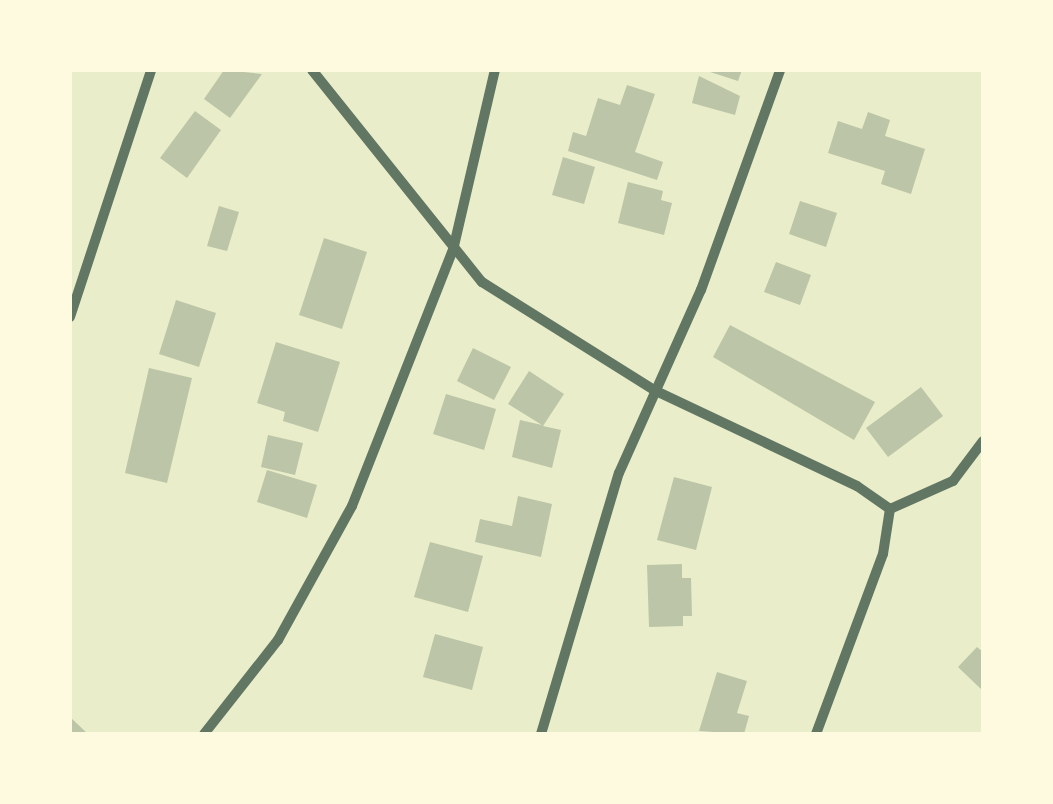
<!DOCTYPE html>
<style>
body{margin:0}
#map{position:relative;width:1053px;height:804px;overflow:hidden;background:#e9edc9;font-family:"Archivo Narrow",sans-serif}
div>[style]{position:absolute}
.building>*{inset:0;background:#bcc5a7}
.minor>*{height:10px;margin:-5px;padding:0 5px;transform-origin:5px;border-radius:5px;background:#617663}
span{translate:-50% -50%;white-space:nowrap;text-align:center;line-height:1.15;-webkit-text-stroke:10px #fefae0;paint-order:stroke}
.frame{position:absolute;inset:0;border:72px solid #fefae0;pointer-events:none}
</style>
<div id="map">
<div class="building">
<i style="clip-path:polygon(224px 70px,262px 74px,230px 118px,204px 99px)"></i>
<i style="clip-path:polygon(704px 70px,742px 70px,738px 81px)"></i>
<i style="clip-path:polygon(699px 76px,740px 96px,735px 115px,692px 103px)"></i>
<i style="clip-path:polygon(627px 85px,655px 94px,635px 152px,663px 162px,657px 180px,568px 151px,573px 132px,586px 136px,598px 98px,620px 105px)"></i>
<i style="clip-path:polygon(195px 111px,221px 130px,187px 178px,160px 158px)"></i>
<i style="clip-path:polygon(868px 112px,890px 120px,885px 136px,925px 149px,911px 194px,881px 184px,885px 171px,828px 153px,838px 121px,862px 129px)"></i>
<i style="clip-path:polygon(563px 157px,595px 167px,584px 204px,552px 195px)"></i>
<i style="clip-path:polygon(628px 182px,663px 191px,661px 200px,672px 203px,664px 235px,618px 223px)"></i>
<i style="clip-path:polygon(800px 201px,837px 213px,826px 247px,789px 234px)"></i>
<i style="clip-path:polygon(219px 206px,239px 212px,227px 251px,207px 246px)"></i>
<i style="clip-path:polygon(324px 238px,367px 252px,342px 329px,299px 315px)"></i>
<i style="clip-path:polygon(776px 262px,811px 275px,800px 305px,764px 292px)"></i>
<i style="clip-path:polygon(176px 300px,216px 313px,199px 367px,159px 354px)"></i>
<i style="clip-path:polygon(730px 325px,875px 402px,854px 440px,713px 357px)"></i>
<i style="clip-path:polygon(276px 342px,340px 362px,318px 432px,283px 421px,285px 412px,257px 403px)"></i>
<i style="clip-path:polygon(473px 348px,511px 367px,494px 400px,457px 381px)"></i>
<i style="clip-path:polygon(149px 368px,192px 378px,167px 483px,125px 473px)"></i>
<i style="clip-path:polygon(529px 371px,564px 394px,543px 426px,561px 430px,552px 468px,512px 457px,520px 420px,542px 425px,508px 404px)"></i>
<i style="clip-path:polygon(921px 387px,943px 416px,888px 457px,866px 428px)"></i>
<i style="clip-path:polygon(446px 394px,496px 409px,484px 450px,433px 434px)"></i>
<i style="clip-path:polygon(268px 435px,303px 443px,295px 475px,261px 467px)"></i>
<i style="clip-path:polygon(267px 470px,317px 485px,307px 518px,257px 502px)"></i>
<i style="clip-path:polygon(674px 477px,712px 487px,696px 550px,657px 540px)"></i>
<i style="clip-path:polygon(518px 496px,552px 504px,541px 557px,475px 542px,480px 519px,512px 526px)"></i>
<i style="clip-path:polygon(430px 542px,483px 556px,468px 612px,414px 597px)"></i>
<i style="clip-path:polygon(682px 564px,682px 578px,691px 578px,692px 616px,683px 616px,683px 626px,649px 627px,647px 565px)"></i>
<i style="clip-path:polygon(435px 634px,483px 647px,472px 690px,423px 677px)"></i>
<i style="clip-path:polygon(977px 647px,983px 652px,983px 691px,958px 667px)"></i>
<i style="clip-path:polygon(717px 672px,747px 681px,737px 713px,749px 716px,744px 734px,699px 731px)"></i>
<i style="clip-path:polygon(70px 717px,88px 734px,70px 734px)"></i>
</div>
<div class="minor">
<i style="left:312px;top:70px;width:272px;rotate:51.3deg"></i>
<i style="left:482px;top:282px;width:205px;rotate:32.1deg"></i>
<i style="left:656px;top:391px;width:222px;rotate:25.3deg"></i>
<i style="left:857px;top:486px;width:40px;rotate:34.9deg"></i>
<i style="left:70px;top:317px;width:260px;rotate:-71.8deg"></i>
<i style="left:890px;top:509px;width:69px;rotate:-24deg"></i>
<i style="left:953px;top:481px;width:50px;rotate:-53.1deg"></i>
<i style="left:204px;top:734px;width:120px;rotate:-51.8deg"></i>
<i style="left:278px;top:640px;width:153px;rotate:-61.1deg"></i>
<i style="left:352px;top:506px;width:275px;rotate:-68.5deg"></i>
<i style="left:453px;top:250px;width:185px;rotate:-76.9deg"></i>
<i style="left:541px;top:734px;width:272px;rotate:-73.4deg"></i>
<i style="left:619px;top:473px;width:201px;rotate:-65.9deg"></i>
<i style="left:701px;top:290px;width:234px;rotate:-70.2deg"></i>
<i style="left:816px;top:734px;width:192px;rotate:-69.6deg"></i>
<i style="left:883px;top:554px;width:46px;rotate:-81.2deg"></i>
</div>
<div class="frame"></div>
</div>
